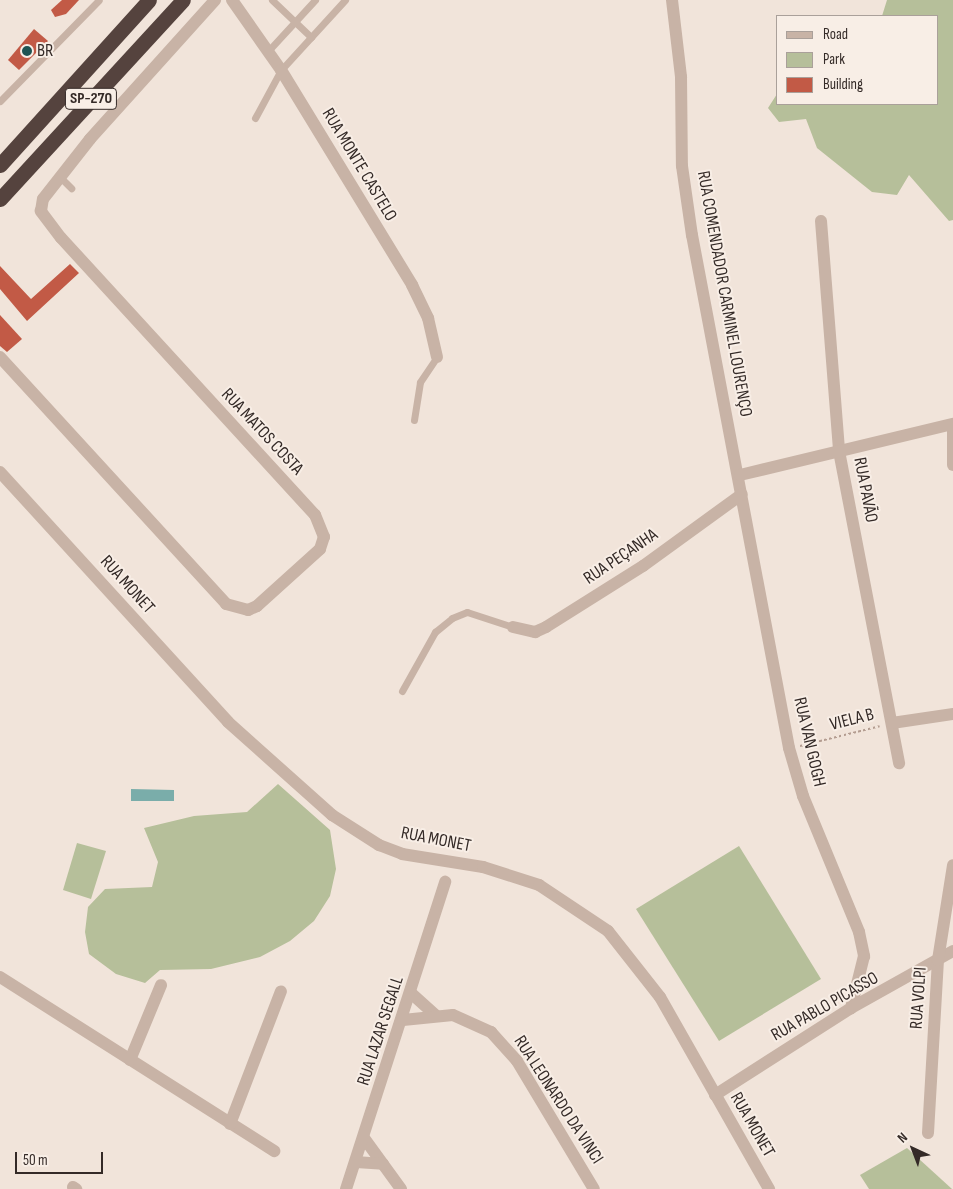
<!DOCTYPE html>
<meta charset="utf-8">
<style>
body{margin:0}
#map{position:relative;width:953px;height:1189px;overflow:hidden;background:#f1e4da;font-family:"Sofia Sans Condensed",sans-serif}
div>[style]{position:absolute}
.green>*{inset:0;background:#b6bf9a}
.water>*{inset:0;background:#7aadaa}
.building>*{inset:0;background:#c25a46}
.path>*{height:2px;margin-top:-1px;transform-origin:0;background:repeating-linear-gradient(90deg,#b49d91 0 2.5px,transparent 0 5px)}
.service>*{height:7px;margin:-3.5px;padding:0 3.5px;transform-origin:3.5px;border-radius:3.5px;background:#c8b3a6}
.minor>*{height:12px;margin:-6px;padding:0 6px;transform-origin:6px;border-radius:6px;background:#c8b3a6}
.motorway>*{height:15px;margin:-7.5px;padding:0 7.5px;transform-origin:7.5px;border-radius:7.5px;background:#55433e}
.dots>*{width:14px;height:14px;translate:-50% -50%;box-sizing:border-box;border:2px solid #f8eee6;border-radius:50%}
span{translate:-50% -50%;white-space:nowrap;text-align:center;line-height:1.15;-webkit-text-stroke:4px #f8eee6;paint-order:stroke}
.shield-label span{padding:1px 4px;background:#f8eee6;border:1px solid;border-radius:4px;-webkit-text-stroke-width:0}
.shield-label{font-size:16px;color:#342a27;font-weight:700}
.poi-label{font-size:18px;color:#342a27}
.left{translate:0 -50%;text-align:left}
.street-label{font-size:18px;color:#342a27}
.legend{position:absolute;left:776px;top:15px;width:162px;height:90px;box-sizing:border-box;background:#f8eee6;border:1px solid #aaa09a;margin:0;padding:6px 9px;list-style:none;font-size:15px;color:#342a27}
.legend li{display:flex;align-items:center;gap:10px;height:25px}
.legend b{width:25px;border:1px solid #aaa09a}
.north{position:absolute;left:888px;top:1124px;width:50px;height:50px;-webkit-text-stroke:4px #f8eee6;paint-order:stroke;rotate:317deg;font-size:14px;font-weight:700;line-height:20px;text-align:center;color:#342a27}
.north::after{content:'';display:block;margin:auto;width:18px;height:22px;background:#342a27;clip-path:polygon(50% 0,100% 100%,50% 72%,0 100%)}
.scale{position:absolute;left:15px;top:1152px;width:88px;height:22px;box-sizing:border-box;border:2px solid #342a27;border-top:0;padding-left:6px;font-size:15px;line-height:18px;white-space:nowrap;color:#342a27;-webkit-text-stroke:4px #f8eee6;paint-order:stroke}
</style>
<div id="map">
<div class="green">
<i style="clip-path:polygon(887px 0,953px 0,953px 220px,949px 221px,909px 175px,897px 195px,872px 192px,817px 148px,806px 119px,779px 122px,768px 108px,777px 94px,777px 104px,937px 104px,937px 16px,882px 16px)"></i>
<i style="clip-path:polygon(278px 784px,330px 830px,336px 869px,330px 896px,314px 921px,290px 941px,260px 957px,211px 969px,160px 970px,145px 983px,116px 974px,89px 954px,85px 932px,88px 907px,105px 889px,152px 887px,158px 862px,144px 828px,194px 816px,247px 812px)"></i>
<i style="clip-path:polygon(77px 843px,106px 851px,91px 899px,63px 890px)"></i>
<i style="clip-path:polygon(739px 846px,821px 979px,719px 1041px,636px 909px)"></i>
<i style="clip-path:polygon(907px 1148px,952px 1189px,869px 1189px,860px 1175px)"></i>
</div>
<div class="water">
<i style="clip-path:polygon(131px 789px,174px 790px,174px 801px,131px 801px)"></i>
</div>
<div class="building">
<i style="clip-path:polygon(62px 0,79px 0,66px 14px,55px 17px,51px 10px)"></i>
<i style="clip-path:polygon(34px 29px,48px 41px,19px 70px,8px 60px)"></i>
<i style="clip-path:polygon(70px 264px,79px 273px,27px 321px,0 289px,0 266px,31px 299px)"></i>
<i style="clip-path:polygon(0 315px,22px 339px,7px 352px,0 346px)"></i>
</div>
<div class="path">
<i style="left:800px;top:746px;width:82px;rotate:-14deg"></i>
</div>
<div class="service">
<i style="left:272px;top:0;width:54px;rotate:43.5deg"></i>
<i style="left:269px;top:50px;width:68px;rotate:-47.4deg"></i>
<i style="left:0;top:101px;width:141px;rotate:-45.6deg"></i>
<i style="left:255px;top:118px;width:55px;rotate:-61.6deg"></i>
<i style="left:281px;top:70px;width:95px;rotate:-47.6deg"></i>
<i style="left:60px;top:177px;width:16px;rotate:45deg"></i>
<i style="left:414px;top:420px;width:38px;rotate:-81deg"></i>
<i style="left:420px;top:382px;width:30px;rotate:-56deg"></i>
<i style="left:402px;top:691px;width:68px;rotate:-60.8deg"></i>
<i style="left:435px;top:632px;width:22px;rotate:-39deg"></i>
<i style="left:452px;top:618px;width:16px;rotate:-22deg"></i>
<i style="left:467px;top:612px;width:48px;rotate:18.1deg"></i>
</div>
<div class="minor">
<i style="left:232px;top:0;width:85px;rotate:55deg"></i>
<i style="left:281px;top:70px;width:252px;rotate:58.6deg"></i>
<i style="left:412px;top:285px;width:37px;rotate:64deg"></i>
<i style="left:428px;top:318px;width:40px;rotate:77deg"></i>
<i style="left:672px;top:0;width:78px;rotate:83.3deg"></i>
<i style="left:681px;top:77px;width:89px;rotate:89.4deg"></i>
<i style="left:682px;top:166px;width:70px;rotate:81.8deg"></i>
<i style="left:692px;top:235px;width:522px;rotate:79.29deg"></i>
<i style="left:789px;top:748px;width:50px;rotate:73.7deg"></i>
<i style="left:803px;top:796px;width:147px;rotate:67.6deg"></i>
<i style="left:859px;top:932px;width:25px;rotate:78deg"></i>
<i style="left:864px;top:956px;width:54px;rotate:104deg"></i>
<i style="left:821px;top:221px;width:231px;rotate:85.5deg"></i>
<i style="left:839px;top:451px;width:318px;rotate:79.1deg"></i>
<i style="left:0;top:357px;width:335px;rotate:47.5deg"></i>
<i style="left:226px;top:604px;width:23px;rotate:15deg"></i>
<i style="left:248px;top:610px;width:10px;rotate:-24deg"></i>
<i style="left:257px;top:606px;width:85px;rotate:-42.1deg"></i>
<i style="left:320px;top:549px;width:13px;rotate:-72deg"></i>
<i style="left:324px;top:537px;width:24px;rotate:-112deg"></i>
<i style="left:315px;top:515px;width:376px;rotate:-132.5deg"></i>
<i style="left:61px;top:238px;width:34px;rotate:-127deg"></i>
<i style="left:41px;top:211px;width:12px;rotate:-81deg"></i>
<i style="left:43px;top:199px;width:76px;rotate:-51.9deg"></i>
<i style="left:90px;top:139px;width:187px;rotate:-48deg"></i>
<i style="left:953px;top:431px;width:34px;rotate:90deg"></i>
<i style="left:0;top:472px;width:338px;rotate:47.6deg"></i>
<i style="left:228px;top:722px;width:140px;rotate:41.8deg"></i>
<i style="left:332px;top:815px;width:56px;rotate:32.6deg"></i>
<i style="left:379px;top:845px;width:25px;rotate:21deg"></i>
<i style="left:402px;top:854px;width:82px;rotate:9.1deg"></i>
<i style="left:483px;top:867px;width:59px;rotate:17.8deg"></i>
<i style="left:539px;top:885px;width:83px;rotate:33.7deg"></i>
<i style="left:608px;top:931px;width:84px;rotate:51.8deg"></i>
<i style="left:660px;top:997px;width:221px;rotate:60.4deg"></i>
<i style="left:740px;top:475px;width:219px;rotate:-13.5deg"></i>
<i style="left:513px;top:627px;width:23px;rotate:13deg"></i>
<i style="left:535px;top:632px;width:12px;rotate:-24deg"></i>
<i style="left:546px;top:627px;width:115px;rotate:-32.2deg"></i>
<i style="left:643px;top:566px;width:122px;rotate:-36deg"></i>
<i style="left:892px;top:723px;width:62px;rotate:-8.4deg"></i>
<i style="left:0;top:977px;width:325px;rotate:32.4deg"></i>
<i style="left:412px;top:994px;width:31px;rotate:42deg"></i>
<i style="left:403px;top:1020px;width:50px;rotate:-5.7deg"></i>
<i style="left:453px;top:1015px;width:42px;rotate:24.1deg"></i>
<i style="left:491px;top:1032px;width:39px;rotate:48deg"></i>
<i style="left:517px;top:1061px;width:149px;rotate:59deg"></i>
<i style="left:130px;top:1060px;width:81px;rotate:-67.5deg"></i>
<i style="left:715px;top:1095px;width:161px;rotate:-32.6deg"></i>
<i style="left:851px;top:1008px;width:117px;rotate:-29.2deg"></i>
<i style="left:230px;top:1124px;width:142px;rotate:-69deg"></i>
<i style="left:928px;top:1133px;width:173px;rotate:-86.7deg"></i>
<i style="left:938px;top:960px;width:96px;rotate:-81deg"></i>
<i style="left:364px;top:1138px;width:63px;rotate:54deg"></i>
<i style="left:356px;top:1162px;width:27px;rotate:4deg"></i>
<i style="left:73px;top:1187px;width:4px;rotate:34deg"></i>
<i style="left:346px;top:1189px;width:323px;rotate:-72.1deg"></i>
</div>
<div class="motorway">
<i style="left:0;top:165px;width:222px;rotate:-47.9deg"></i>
<i style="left:0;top:199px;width:270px;rotate:-47.4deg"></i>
</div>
<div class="dots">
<i style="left:27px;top:51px;background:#1e5453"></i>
</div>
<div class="shield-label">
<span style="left:91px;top:99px">SP-270</span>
</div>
<div class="poi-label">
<span class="left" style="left:37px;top:51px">BR</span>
</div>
<div class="street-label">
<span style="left:359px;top:165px;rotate:59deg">RUA MONTE CASTELO</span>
<span style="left:724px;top:294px;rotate:80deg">RUA COMENDADOR CARMINEL LOURENÇO</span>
<span style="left:262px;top:432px;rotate:47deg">RUA MATOS COSTA</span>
<span style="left:865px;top:490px;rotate:79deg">RUA PAVÃO</span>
<span style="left:621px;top:557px;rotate:-34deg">RUA PEÇANHA</span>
<span style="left:127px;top:585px;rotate:48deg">RUA MONET</span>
<span style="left:852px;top:720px;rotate:-14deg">VIELA B</span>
<span style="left:809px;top:742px;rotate:77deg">RUA VAN GOGH</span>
<span style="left:436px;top:840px;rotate:11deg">RUA MONET</span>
<span style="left:919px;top:998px;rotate:-86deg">RUA VOLPI</span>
<span style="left:825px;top:1007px;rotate:-30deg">RUA PABLO PICASSO</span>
<span style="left:381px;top:1031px;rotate:-72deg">RUA LAZAR SEGALL</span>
<span style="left:558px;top:1100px;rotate:57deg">RUA LEONARDO DA VINCI</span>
<span style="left:752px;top:1125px;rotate:60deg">RUA MONET</span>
</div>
<ul class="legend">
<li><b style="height:6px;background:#c8b3a6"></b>Road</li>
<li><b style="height:14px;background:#b6bf9a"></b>Park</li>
<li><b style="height:14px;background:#c25a46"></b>Building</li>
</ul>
<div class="north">N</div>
<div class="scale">50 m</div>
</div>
